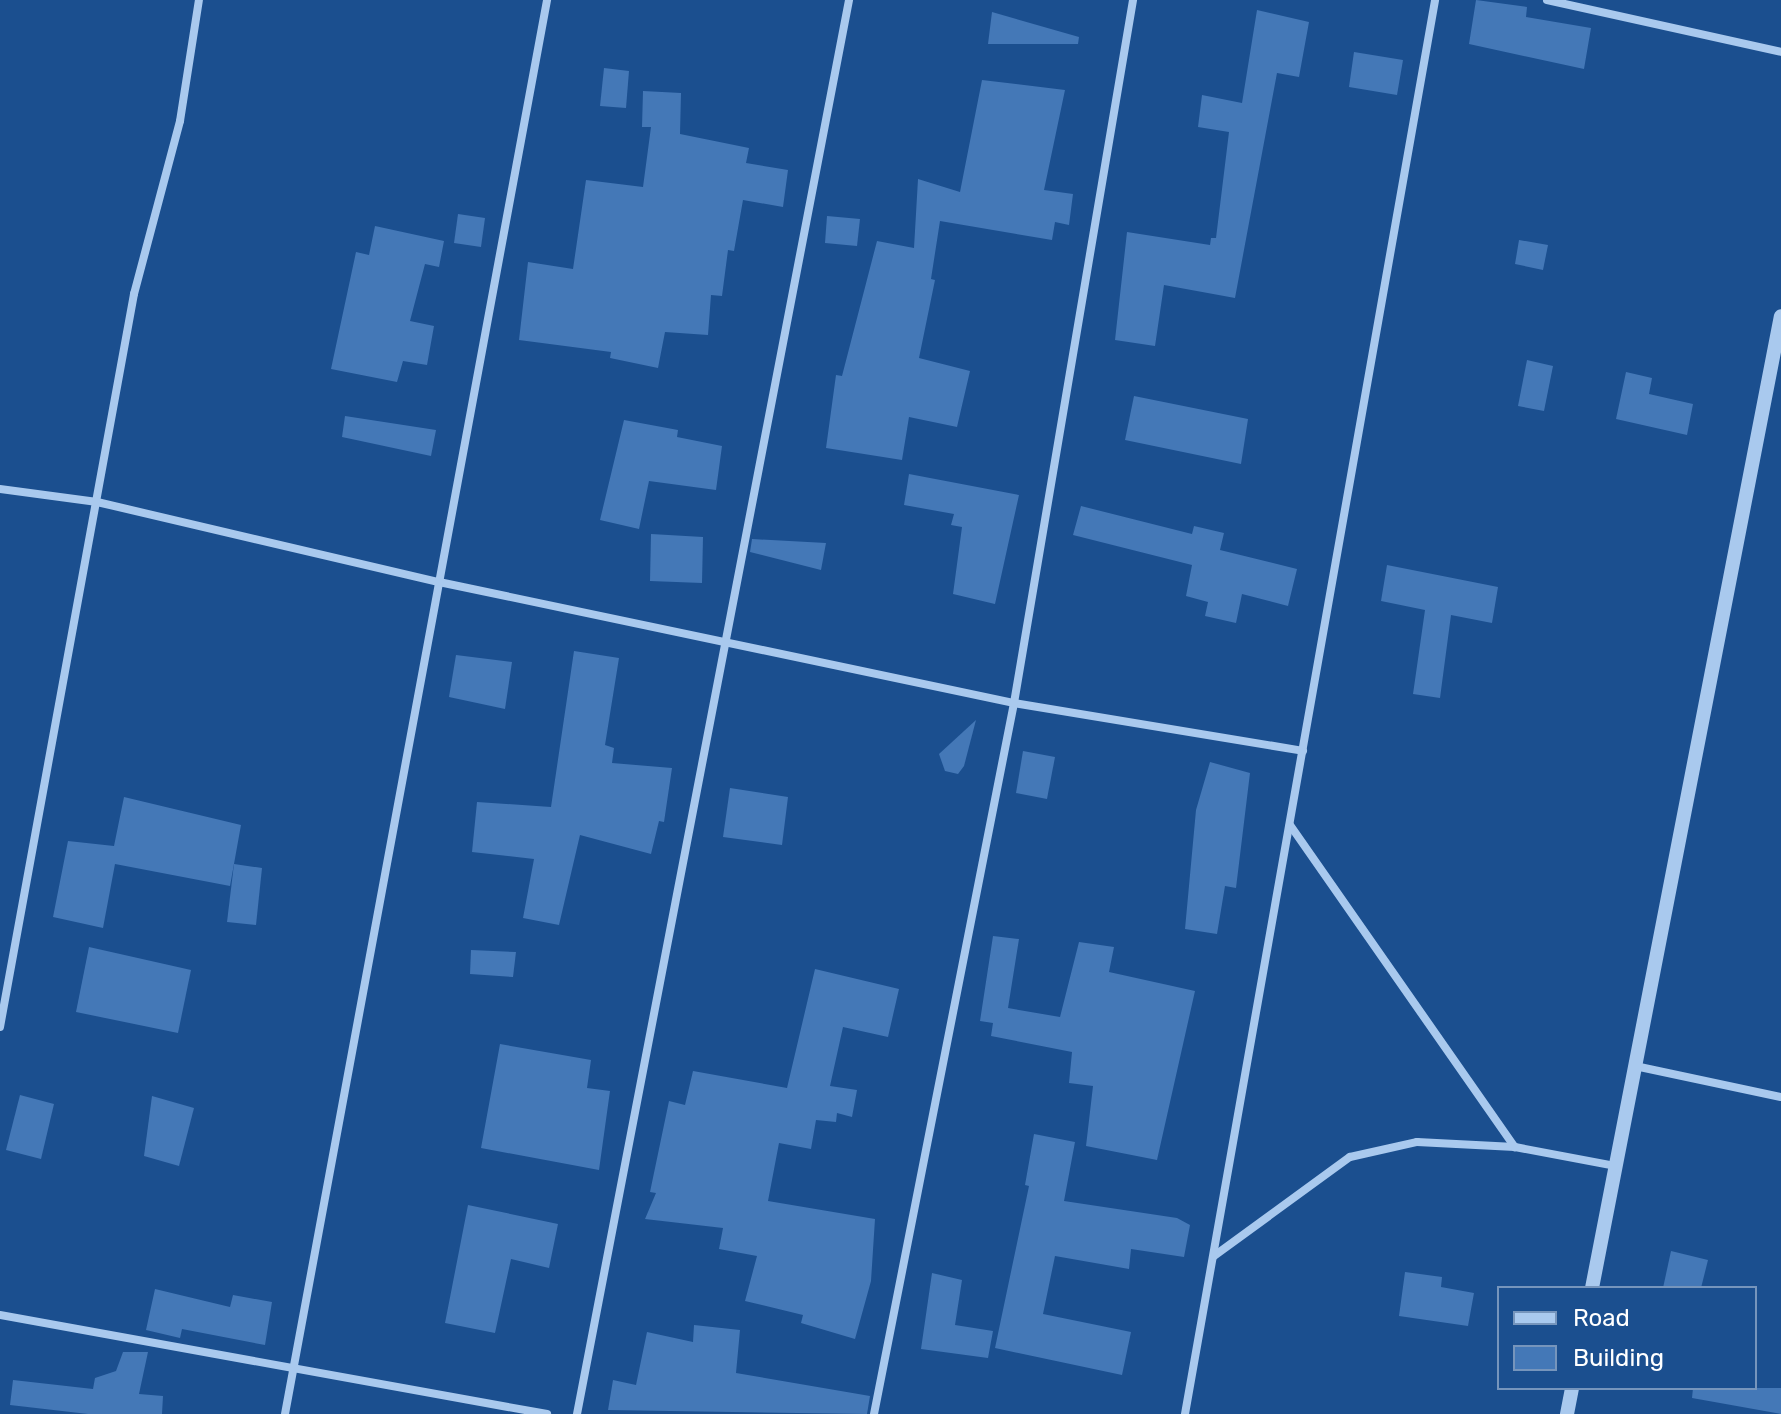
<!DOCTYPE html>
<style>
body{margin:0}
#map{position:relative;width:1781px;height:1414px;overflow:hidden;background:#1b4f8f;font-family:Rubik,sans-serif}
div>[style]{position:absolute}
.building>*{inset:0;background:#4478b7}
.minor>*{height:8px;margin:-4px;padding:0 4px;transform-origin:4px;border-radius:4px;background:#a9c9ee}
.tertiary>*{height:14px;margin:-7px;padding:0 7px;transform-origin:7px;border-radius:7px;background:#a9c9ee}
span{translate:-50% -50%;white-space:nowrap;text-align:center;line-height:1.15;-webkit-text-stroke:6px #1b4f8f;paint-order:stroke}
.legend{position:absolute;left:1497px;top:1286px;width:260px;height:104px;box-sizing:border-box;background:#1b4f8f;border:2px solid #7695bc;margin:0;padding:10px 14px;list-style:none;font-size:24px;color:#fff}
.legend li{display:flex;align-items:center;gap:16px;height:40px}
.legend b{width:40px;border:2px solid #7695bc}
</style>
<div id="map">
<div class="building">
<i style="clip-path:polygon(1476px 0,1527px 7px,1526px 17px,1591px 28px,1584px 69px,1469px 44px)"></i>
<i style="clip-path:polygon(1257px 10px,1309px 22px,1299px 77px,1277px 73px,1235px 298px,1164px 285px,1155px 346px,1115px 340px,1127px 232px,1210px 245px,1211px 238px,1216px 238px,1229px 132px,1198px 127px,1202px 95px,1242px 103px)"></i>
<i style="clip-path:polygon(992px 12px,1079px 37px,1078px 44px,988px 44px)"></i>
<i style="clip-path:polygon(1354px 52px,1403px 60px,1397px 95px,1349px 87px)"></i>
<i style="clip-path:polygon(604px 68px,629px 71px,626px 108px,600px 106px)"></i>
<i style="clip-path:polygon(982px 80px,1065px 90px,1044px 190px,1073px 194px,1069px 225px,1055px 222px,1052px 240px,940px 221px,931px 279px,935px 280px,919px 358px,970px 371px,957px 427px,909px 417px,902px 460px,826px 448px,836px 375px,842px 376px,877px 241px,914px 248px,918px 179px,960px 192px)"></i>
<i style="clip-path:polygon(643px 91px,681px 93px,680px 134px,749px 148px,746px 163px,788px 170px,783px 207px,743px 200px,734px 251px,728px 250px,722px 296px,711px 295px,708px 335px,665px 332px,658px 368px,610px 358px,611px 352px,519px 340px,528px 262px,573px 269px,586px 180px,643px 187px,651px 127px,642px 127px)"></i>
<i style="clip-path:polygon(458px 214px,485px 218px,481px 247px,454px 243px)"></i>
<i style="clip-path:polygon(827px 216px,860px 219px,857px 246px,825px 243px)"></i>
<i style="clip-path:polygon(375px 226px,444px 241px,439px 267px,425px 264px,410px 321px,434px 326px,427px 365px,403px 361px,397px 382px,331px 369px,356px 252px,369px 255px)"></i>
<i style="clip-path:polygon(1519px 240px,1548px 245px,1543px 270px,1515px 264px)"></i>
<i style="clip-path:polygon(1527px 360px,1553px 366px,1544px 411px,1518px 406px)"></i>
<i style="clip-path:polygon(1626px 372px,1652px 378px,1649px 394px,1693px 404px,1687px 435px,1616px 419px)"></i>
<i style="clip-path:polygon(1134px 396px,1248px 419px,1241px 464px,1125px 440px)"></i>
<i style="clip-path:polygon(345px 416px,436px 430px,431px 456px,342px 437px)"></i>
<i style="clip-path:polygon(624px 420px,678px 430px,677px 437px,722px 446px,716px 490px,649px 481px,639px 529px,600px 520px)"></i>
<i style="clip-path:polygon(909px 474px,1019px 495px,995px 604px,953px 594px,962px 527px,951px 525px,954px 514px,904px 505px)"></i>
<i style="clip-path:polygon(1081px 506px,1192px 534px,1194px 526px,1224px 533px,1220px 550px,1297px 569px,1288px 606px,1242px 594px,1236px 623px,1205px 616px,1208px 602px,1186px 596px,1192px 565px,1073px 535px)"></i>
<i style="clip-path:polygon(651px 534px,703px 537px,702px 583px,650px 581px)"></i>
<i style="clip-path:polygon(752px 539px,826px 543px,821px 570px,750px 552px)"></i>
<i style="clip-path:polygon(1387px 565px,1498px 587px,1492px 623px,1451px 615px,1440px 698px,1413px 694px,1425px 610px,1381px 601px)"></i>
<i style="clip-path:polygon(574px 651px,619px 658px,605px 745px,614px 748px,612px 763px,672px 768px,664px 822px,659px 821px,651px 854px,580px 835px,559px 925px,523px 918px,534px 859px,472px 852px,477px 802px,551px 807px)"></i>
<i style="clip-path:polygon(456px 655px,512px 662px,505px 709px,449px 697px)"></i>
<i style="clip-path:polygon(976px 720px,964px 766px,958px 774px,945px 771px,939px 754px)"></i>
<i style="clip-path:polygon(1023px 751px,1055px 757px,1047px 799px,1016px 793px)"></i>
<i style="clip-path:polygon(1210px 762px,1250px 773px,1236px 888px,1225px 886px,1217px 934px,1185px 929px,1196px 810px)"></i>
<i style="clip-path:polygon(730px 788px,788px 797px,782px 845px,723px 837px)"></i>
<i style="clip-path:polygon(124px 797px,241px 825px,230px 886px,115px 864px,103px 928px,53px 917px,68px 841px,114px 846px)"></i>
<i style="clip-path:polygon(234px 864px,262px 868px,256px 925px,227px 922px)"></i>
<i style="clip-path:polygon(993px 936px,1019px 939px,1008px 1008px,1060px 1017px,1079px 942px,1114px 947px,1109px 972px,1195px 991px,1157px 1160px,1086px 1146px,1093px 1086px,1069px 1083px,1072px 1052px,991px 1036px,993px 1023px,980px 1021px)"></i>
<i style="clip-path:polygon(89px 947px,191px 970px,178px 1033px,76px 1012px)"></i>
<i style="clip-path:polygon(471px 950px,516px 952px,513px 977px,470px 974px)"></i>
<i style="clip-path:polygon(815px 969px,899px 989px,888px 1037px,843px 1027px,830px 1086px,857px 1090px,852px 1117px,837px 1113px,836px 1122px,816px 1120px,811px 1149px,779px 1143px,768px 1201px,875px 1219px,871px 1281px,855px 1339px,801px 1323px,803px 1315px,745px 1301px,757px 1256px,719px 1249px,723px 1228px,645px 1219px,656px 1193px,650px 1192px,669px 1101px,685px 1105px,693px 1071px,787px 1088px)"></i>
<i style="clip-path:polygon(500px 1044px,591px 1060px,587px 1088px,610px 1091px,599px 1170px,481px 1148px)"></i>
<i style="clip-path:polygon(20px 1095px,54px 1104px,41px 1159px,6px 1150px)"></i>
<i style="clip-path:polygon(152px 1096px,194px 1108px,179px 1166px,144px 1156px)"></i>
<i style="clip-path:polygon(1034px 1134px,1075px 1142px,1064px 1201px,1177px 1218px,1190px 1225px,1184px 1257px,1131px 1249px,1129px 1269px,1055px 1256px,1043px 1314px,1131px 1332px,1122px 1375px,995px 1348px,1029px 1186px,1025px 1185px)"></i>
<i style="clip-path:polygon(468px 1205px,558px 1224px,549px 1268px,511px 1259px,495px 1333px,445px 1323px)"></i>
<i style="clip-path:polygon(1671px 1251px,1708px 1260px,1701px 1288px,1663px 1288px)"></i>
<i style="clip-path:polygon(1405px 1272px,1442px 1277px,1441px 1287px,1474px 1293px,1468px 1326px,1399px 1316px)"></i>
<i style="clip-path:polygon(932px 1273px,962px 1280px,955px 1325px,993px 1331px,988px 1358px,921px 1349px)"></i>
<i style="clip-path:polygon(155px 1289px,230px 1307px,233px 1295px,272px 1302px,265px 1345px,182px 1329px,180px 1338px,146px 1330px)"></i>
<i style="clip-path:polygon(694px 1325px,740px 1330px,736px 1373px,870px 1396px,867px 1414px,608px 1410px,613px 1380px,636px 1385px,647px 1332px,693px 1342px)"></i>
<i style="clip-path:polygon(123px 1352px,148px 1352px,139px 1394px,163px 1396px,162px 1414px,88px 1414px,10px 1405px,13px 1380px,93px 1389px,95px 1378px,116px 1371px)"></i>
<i style="clip-path:polygon(1693px 1388px,1781px 1388px,1781px 1414px,1692px 1398px)"></i>
</div>
<div class="minor">
<i style="left:1547px;top:0;width:240px;rotate:12.5deg"></i>
<i style="left:0;top:489px;width:98px;rotate:7.6deg"></i>
<i style="left:97px;top:502px;width:351px;rotate:13.2deg"></i>
<i style="left:439px;top:582px;width:588px;rotate:11.88deg"></i>
<i style="left:1014px;top:703px;width:293px;rotate:9.4deg"></i>
<i style="left:1290px;top:825px;width:393px;rotate:55.1deg"></i>
<i style="left:0;top:1027px;width:745px;rotate:-79.64deg"></i>
<i style="left:134px;top:294px;width:179px;rotate:-75.1deg"></i>
<i style="left:180px;top:121px;width:122px;rotate:-81.1deg"></i>
<i style="left:1635px;top:1066px;width:149px;rotate:12deg"></i>
<i style="left:1214px;top:1256px;width:168px;rotate:-36.1deg"></i>
<i style="left:1350px;top:1157px;width:69px;rotate:-12.6deg"></i>
<i style="left:1417px;top:1142px;width:98px;rotate:2.9deg"></i>
<i style="left:1515px;top:1147px;width:103px;rotate:10.7deg"></i>
<i style="left:0;top:1315px;width:556px;rotate:10.26deg"></i>
<i style="left:285px;top:1414px;width:1438px;rotate:-79.5deg"></i>
<i style="left:577px;top:1414px;width:1440px;rotate:-79.11deg"></i>
<i style="left:874px;top:1414px;width:725px;rotate:-78.86deg"></i>
<i style="left:1014px;top:703px;width:713px;rotate:-80.39deg"></i>
<i style="left:1185px;top:1414px;width:1436px;rotate:-79.97deg"></i>
</div>
<div class="tertiary">
<i style="left:1592px;top:1288px;width:990px;rotate:-79deg"></i>
<i style="left:1567px;top:1414px;width:26px;rotate:-79deg"></i>
</div>
<ul class="legend">
<li><b style="height:10px;background:#a9c9ee"></b>Road</li>
<li><b style="height:22px;background:#4478b7"></b>Building</li>
</ul>
</div>
